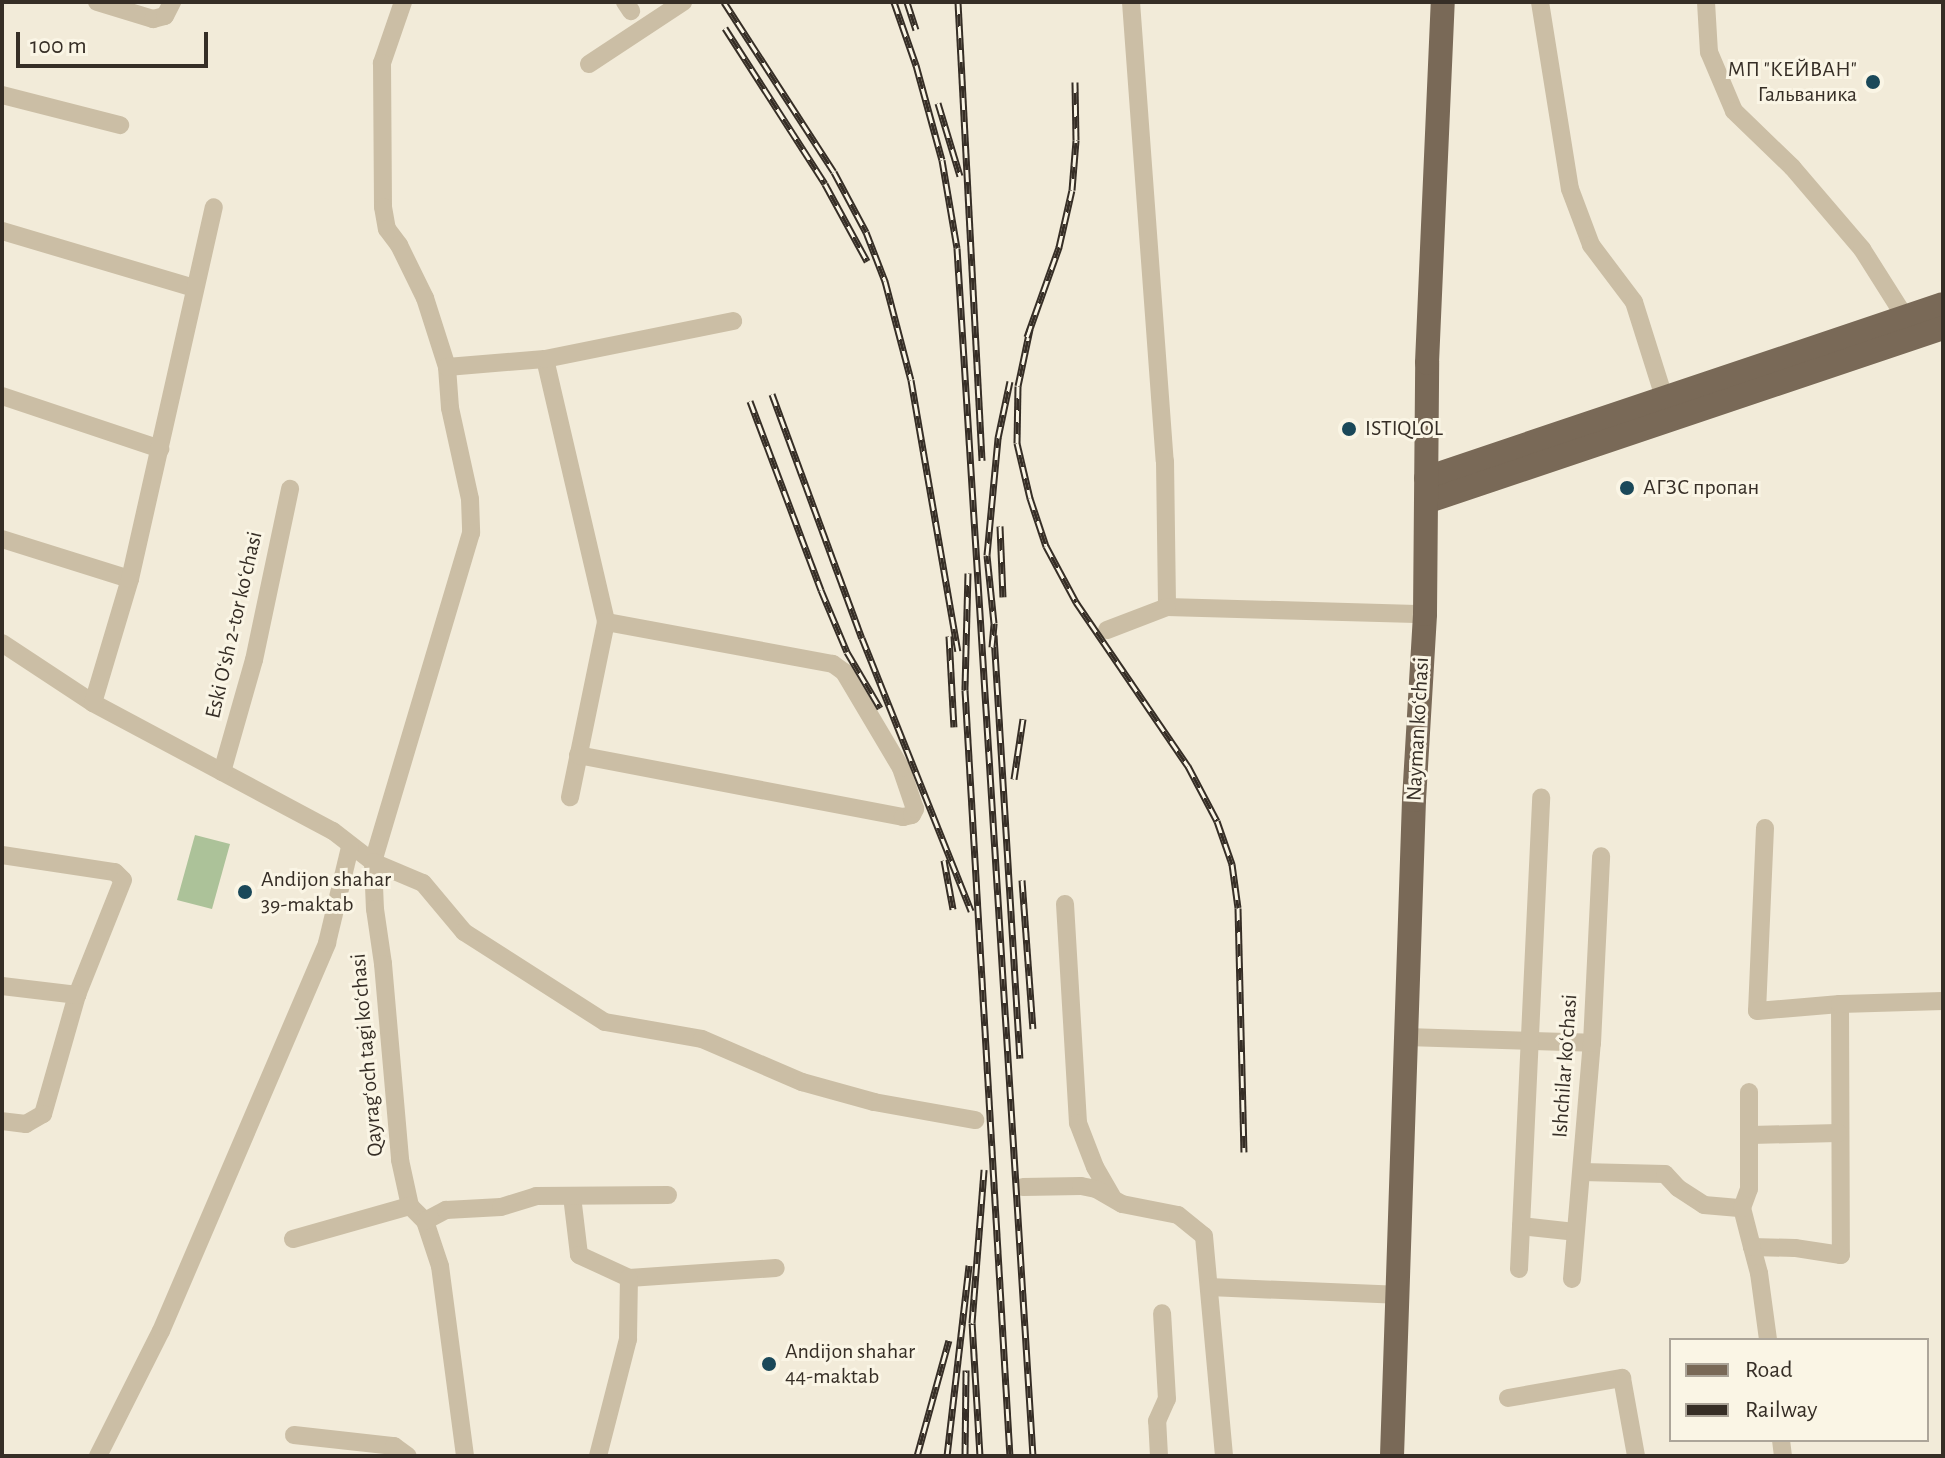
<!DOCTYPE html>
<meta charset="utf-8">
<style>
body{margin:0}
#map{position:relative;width:1945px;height:1458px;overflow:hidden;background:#f2ebd9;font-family:"Alegreya Sans",sans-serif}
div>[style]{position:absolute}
.green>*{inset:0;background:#acc299}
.minor>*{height:18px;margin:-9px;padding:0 9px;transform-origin:9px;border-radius:9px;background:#cbbea5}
.major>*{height:24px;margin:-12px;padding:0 12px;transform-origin:12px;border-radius:12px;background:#796957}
.rail>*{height:7px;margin-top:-3.5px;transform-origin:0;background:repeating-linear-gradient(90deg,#faf5e5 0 12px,#362e26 0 24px);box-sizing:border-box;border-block:2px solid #362e26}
.dots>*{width:22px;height:22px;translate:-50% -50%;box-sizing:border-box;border:4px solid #faf5e5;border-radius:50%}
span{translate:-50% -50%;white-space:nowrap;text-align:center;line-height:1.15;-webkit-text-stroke:6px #faf5e5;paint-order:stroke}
.poi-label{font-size:22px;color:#362e26}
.right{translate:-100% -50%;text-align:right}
.left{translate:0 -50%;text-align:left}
.street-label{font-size:22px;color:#362e26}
.frame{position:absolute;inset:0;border:4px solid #362e26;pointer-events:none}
.legend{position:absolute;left:1669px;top:1338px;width:260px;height:104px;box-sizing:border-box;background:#faf5e5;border:2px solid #aca599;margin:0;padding:10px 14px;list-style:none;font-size:24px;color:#362e26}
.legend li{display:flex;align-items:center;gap:16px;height:40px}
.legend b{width:40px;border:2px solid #aca599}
.scale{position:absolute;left:16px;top:32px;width:192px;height:36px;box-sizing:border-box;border:4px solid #362e26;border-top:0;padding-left:10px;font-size:24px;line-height:28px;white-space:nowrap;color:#362e26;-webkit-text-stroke:6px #faf5e5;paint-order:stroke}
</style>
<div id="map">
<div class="green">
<i style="clip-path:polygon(195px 835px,230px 844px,212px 909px,177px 900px)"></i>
</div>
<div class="minor">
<i style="left:97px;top:2px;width:59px;rotate:16.9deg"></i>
<i style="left:153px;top:19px;width:12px;rotate:-14deg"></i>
<i style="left:165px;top:16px;width:16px;rotate:-63deg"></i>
<i style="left:403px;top:2px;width:65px;rotate:109deg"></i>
<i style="left:382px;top:63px;width:144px;rotate:89.6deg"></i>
<i style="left:383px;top:207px;width:22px;rotate:80deg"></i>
<i style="left:387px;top:229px;width:20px;rotate:53deg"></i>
<i style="left:399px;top:245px;width:59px;rotate:63.9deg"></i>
<i style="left:425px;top:298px;width:72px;rotate:72.3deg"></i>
<i style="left:447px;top:367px;width:41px;rotate:85.8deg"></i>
<i style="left:450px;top:408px;width:93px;rotate:77.6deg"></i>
<i style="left:470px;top:499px;width:34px;rotate:88deg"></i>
<i style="left:471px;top:533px;width:343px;rotate:106.6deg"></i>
<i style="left:373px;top:862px;width:47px;rotate:87.6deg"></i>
<i style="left:375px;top:909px;width:56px;rotate:81.7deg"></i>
<i style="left:383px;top:964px;width:197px;rotate:85deg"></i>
<i style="left:400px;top:1160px;width:47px;rotate:77.7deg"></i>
<i style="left:410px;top:1206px;width:21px;rotate:45deg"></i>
<i style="left:425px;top:1221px;width:47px;rotate:71.6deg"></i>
<i style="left:440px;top:1266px;width:192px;rotate:82.5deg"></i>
<i style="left:625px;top:2px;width:11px;rotate:56deg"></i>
<i style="left:1131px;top:2px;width:460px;rotate:85.8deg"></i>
<i style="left:1165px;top:461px;width:146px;rotate:89.2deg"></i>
<i style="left:1167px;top:607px;width:258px;rotate:1.6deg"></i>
<i style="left:1540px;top:2px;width:189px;rotate:80.9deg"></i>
<i style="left:1570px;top:189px;width:60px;rotate:69.4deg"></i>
<i style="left:1591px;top:245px;width:71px;rotate:53deg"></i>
<i style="left:1634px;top:302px;width:100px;rotate:72.5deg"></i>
<i style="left:1706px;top:2px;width:50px;rotate:86.6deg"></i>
<i style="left:1709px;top:52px;width:64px;rotate:67deg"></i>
<i style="left:1734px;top:111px;width:81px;rotate:44deg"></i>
<i style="left:1792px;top:167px;width:108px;rotate:49.5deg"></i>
<i style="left:1862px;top:249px;width:80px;rotate:57.7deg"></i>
<i style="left:589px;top:64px;width:113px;rotate:-33.4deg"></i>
<i style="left:2px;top:95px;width:122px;rotate:14.3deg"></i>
<i style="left:2px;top:231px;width:200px;rotate:16.5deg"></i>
<i style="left:545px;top:359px;width:270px;rotate:76.9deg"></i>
<i style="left:606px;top:622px;width:179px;rotate:101.6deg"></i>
<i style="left:447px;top:367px;width:98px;rotate:-4.7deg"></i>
<i style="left:545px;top:359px;width:192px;rotate:-11.4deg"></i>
<i style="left:2px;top:396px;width:167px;rotate:18.5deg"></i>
<i style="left:2px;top:539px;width:134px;rotate:17.4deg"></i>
<i style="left:1107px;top:630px;width:64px;rotate:-21deg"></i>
<i style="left:2px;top:643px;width:109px;rotate:33.4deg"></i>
<i style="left:93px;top:703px;width:272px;rotate:28.1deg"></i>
<i style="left:333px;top:831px;width:51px;rotate:37.8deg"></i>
<i style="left:373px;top:862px;width:54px;rotate:22.8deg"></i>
<i style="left:423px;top:883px;width:64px;rotate:50.1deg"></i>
<i style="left:464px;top:932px;width:167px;rotate:32.6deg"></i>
<i style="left:605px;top:1022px;width:98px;rotate:9.9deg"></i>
<i style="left:702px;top:1039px;width:109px;rotate:23.3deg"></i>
<i style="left:802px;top:1082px;width:75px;rotate:15.5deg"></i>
<i style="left:874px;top:1102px;width:103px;rotate:10.1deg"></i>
<i style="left:93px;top:703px;width:129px;rotate:-73.4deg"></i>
<i style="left:130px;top:579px;width:381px;rotate:-77.3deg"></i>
<i style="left:578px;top:755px;width:331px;rotate:10.8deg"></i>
<i style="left:903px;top:817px;width:9px;rotate:-13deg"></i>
<i style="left:912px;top:815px;width:7px;rotate:-63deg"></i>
<i style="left:915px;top:809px;width:43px;rotate:-108.9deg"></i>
<i style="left:901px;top:768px;width:112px;rotate:-120.7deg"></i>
<i style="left:844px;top:672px;width:14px;rotate:-144deg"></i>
<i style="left:833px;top:664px;width:231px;rotate:-169.5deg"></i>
<i style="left:222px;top:772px;width:116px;rotate:-74.1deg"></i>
<i style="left:254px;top:660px;width:175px;rotate:-78.1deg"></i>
<i style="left:1765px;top:828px;width:183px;rotate:92.5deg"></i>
<i style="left:1757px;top:1011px;width:83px;rotate:-4.8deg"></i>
<i style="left:1840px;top:1004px;width:251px;rotate:89.8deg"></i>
<i style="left:1841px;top:1255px;width:47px;rotate:-171.3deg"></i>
<i style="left:1795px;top:1248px;width:43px;rotate:-178.7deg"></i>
<i style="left:1752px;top:1247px;width:27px;rotate:75deg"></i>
<i style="left:1759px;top:1273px;width:68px;rotate:82.3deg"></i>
<i style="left:2px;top:855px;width:114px;rotate:8.6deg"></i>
<i style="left:115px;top:872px;width:11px;rotate:45deg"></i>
<i style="left:123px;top:880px;width:124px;rotate:111.8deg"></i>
<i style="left:77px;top:995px;width:124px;rotate:105.9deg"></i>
<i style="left:43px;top:1114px;width:20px;rotate:150deg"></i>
<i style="left:26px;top:1124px;width:24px;rotate:-173deg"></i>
<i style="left:1065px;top:904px;width:219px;rotate:86.6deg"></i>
<i style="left:1078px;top:1123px;width:47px;rotate:68.9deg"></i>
<i style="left:1095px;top:1167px;width:34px;rotate:60deg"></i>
<i style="left:2px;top:986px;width:76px;rotate:6.8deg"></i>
<i style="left:1840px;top:1004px;width:103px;rotate:-1.7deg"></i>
<i style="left:1406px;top:1037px;width:186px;rotate:1.8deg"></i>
<i style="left:1751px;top:1135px;width:87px;rotate:-1.3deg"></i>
<i style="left:1582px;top:1172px;width:83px;rotate:1.4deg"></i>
<i style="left:1665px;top:1174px;width:19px;rotate:47deg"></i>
<i style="left:1678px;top:1188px;width:31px;rotate:33deg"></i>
<i style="left:1704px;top:1205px;width:38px;rotate:5deg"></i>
<i style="left:1742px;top:1208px;width:40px;rotate:75.6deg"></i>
<i style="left:1023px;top:1187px;width:58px;rotate:-1deg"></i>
<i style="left:1081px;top:1186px;width:15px;rotate:11deg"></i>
<i style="left:1096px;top:1189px;width:30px;rotate:30deg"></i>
<i style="left:1122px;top:1204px;width:57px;rotate:11.1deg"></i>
<i style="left:1178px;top:1215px;width:33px;rotate:39deg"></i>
<i style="left:1204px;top:1236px;width:221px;rotate:84.8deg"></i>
<i style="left:572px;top:1196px;width:59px;rotate:83.2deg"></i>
<i style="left:579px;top:1255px;width:55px;rotate:24.7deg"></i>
<i style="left:629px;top:1278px;width:147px;rotate:-3.9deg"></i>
<i style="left:1742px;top:1208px;width:20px;rotate:-70deg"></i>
<i style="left:1749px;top:1189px;width:97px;rotate:-90deg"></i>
<i style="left:425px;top:1221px;width:24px;rotate:-28deg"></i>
<i style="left:446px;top:1210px;width:55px;rotate:-3.1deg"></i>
<i style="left:501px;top:1207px;width:37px;rotate:-17deg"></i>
<i style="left:536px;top:1196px;width:132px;rotate:-0.4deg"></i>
<i style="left:1521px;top:1226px;width:54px;rotate:6.3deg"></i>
<i style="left:293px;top:1239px;width:122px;rotate:-15.8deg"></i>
<i style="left:1519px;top:1269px;width:472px;rotate:-87.3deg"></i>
<i style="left:1572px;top:1279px;width:237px;rotate:-85.2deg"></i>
<i style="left:1592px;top:1043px;width:187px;rotate:-87.2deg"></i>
<i style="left:1209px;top:1287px;width:187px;rotate:2.4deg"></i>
<i style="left:1508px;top:1398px;width:116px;rotate:-10deg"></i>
<i style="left:1622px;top:1378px;width:79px;rotate:79.8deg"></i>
<i style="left:294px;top:1435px;width:101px;rotate:6.3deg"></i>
<i style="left:394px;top:1446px;width:17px;rotate:36deg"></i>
<i style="left:1781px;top:1440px;width:16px;rotate:83deg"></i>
<i style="left:98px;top:1456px;width:140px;rotate:-63.3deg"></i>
<i style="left:161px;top:1331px;width:422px;rotate:-66.8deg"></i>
<i style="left:327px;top:943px;width:99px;rotate:-76.5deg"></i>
<i style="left:598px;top:1456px;width:121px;rotate:-75.6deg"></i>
<i style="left:628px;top:1339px;width:61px;rotate:-89.1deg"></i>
<i style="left:1159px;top:1456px;width:35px;rotate:-93deg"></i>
<i style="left:1157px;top:1421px;width:24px;rotate:-66deg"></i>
<i style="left:1167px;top:1399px;width:86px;rotate:-93.3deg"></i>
</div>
<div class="major">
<i style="left:1426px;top:478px;width:545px;rotate:-18.6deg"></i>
<i style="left:1426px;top:502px;width:545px;rotate:-18.6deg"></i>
<i style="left:1392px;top:1456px;width:656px;rotate:-88.08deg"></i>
<i style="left:1414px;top:800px;width:186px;rotate:-86.6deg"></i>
<i style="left:1425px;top:614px;width:251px;rotate:-89.5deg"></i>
<i style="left:1427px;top:363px;width:361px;rotate:-87.5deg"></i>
</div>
<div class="rail">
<i style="left:724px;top:2px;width:202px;rotate:57.1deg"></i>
<i style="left:834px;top:172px;width:68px;rotate:61.9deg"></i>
<i style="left:866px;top:232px;width:53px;rotate:68.8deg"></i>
<i style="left:885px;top:281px;width:102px;rotate:75.3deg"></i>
<i style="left:911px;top:380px;width:275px;rotate:80.2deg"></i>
<i style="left:894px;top:2px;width:67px;rotate:70.8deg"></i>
<i style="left:916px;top:65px;width:98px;rotate:74.7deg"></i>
<i style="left:942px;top:160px;width:89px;rotate:80.3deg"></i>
<i style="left:957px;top:248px;width:1210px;rotate:86.4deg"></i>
<i style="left:907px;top:2px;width:29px;rotate:72deg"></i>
<i style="left:958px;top:2px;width:459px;rotate:87deg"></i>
<i style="left:725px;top:28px;width:185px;rotate:57.3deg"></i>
<i style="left:825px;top:184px;width:88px;rotate:61.4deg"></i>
<i style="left:938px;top:103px;width:76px;rotate:73.2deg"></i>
<i style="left:1030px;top:329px;width:58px;rotate:101.9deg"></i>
<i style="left:1018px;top:386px;width:57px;rotate:91deg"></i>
<i style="left:1017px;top:443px;width:57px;rotate:76.7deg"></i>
<i style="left:1030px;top:498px;width:51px;rotate:71.6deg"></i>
<i style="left:1046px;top:546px;width:64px;rotate:61.8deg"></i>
<i style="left:1076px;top:602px;width:199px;rotate:55.7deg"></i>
<i style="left:1188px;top:766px;width:62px;rotate:62.2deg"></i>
<i style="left:1217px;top:821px;width:46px;rotate:70.8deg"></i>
<i style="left:1232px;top:864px;width:44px;rotate:82.2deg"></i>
<i style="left:1238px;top:908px;width:244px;rotate:88.6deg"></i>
<i style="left:1027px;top:337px;width:96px;rotate:-70.4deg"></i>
<i style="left:1059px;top:247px;width:58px;rotate:-77.2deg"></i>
<i style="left:1072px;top:190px;width:50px;rotate:-85.4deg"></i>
<i style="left:1076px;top:140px;width:58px;rotate:-91deg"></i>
<i style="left:772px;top:394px;width:260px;rotate:69.8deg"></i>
<i style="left:862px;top:638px;width:294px;rotate:68.2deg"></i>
<i style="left:750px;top:401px;width:202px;rotate:69.4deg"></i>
<i style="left:821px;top:590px;width:67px;rotate:67.2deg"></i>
<i style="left:847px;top:652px;width:65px;rotate:59.5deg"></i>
<i style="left:1000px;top:526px;width:71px;rotate:87.6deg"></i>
<i style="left:968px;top:573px;width:117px;rotate:91.5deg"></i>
<i style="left:965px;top:690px;width:767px;rotate:86.64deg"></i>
<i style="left:994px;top:635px;width:424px;rotate:86.5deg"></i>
<i style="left:949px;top:636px;width:91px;rotate:86.9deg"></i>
<i style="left:992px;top:647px;width:24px;rotate:-85deg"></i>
<i style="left:994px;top:623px;width:68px;rotate:-95.9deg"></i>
<i style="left:987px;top:555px;width:118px;rotate:-84.6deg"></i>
<i style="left:998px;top:438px;width:58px;rotate:-78.1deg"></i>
<i style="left:1014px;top:779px;width:61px;rotate:-81.5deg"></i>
<i style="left:944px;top:860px;width:50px;rotate:79.6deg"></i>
<i style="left:1022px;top:880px;width:149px;rotate:85.8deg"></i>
<i style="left:917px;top:1456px;width:120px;rotate:-74.6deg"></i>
<i style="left:947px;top:1456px;width:192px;rotate:-83.4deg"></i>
<i style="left:965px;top:1456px;width:86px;rotate:-89.3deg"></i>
<i style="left:980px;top:1456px;width:133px;rotate:-93.4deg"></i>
<i style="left:972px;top:1323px;width:154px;rotate:-85.5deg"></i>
</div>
<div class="dots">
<i style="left:1873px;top:82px;background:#1a4859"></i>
<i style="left:1349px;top:429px;background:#1a4859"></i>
<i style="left:1627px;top:488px;background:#1a4859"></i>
<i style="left:245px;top:892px;background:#1a4859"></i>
<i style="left:769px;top:1364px;background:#1a4859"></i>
</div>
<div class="poi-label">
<span class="right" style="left:1857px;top:82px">МП "КЕЙВАН"<br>Гальваника</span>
<span class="left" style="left:1365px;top:429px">ISTIQLOL</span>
<span class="left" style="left:1643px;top:488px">АГЗС пропан</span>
<span class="left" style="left:261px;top:892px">Andijon shahar<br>39-maktab</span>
<span class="left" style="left:785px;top:1364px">Andijon shahar<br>44-maktab</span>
</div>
<div class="street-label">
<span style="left:234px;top:625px;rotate:-77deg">Eski Oʻsh 2-tor koʻchasi</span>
<span style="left:1418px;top:729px;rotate:-87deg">Nayman koʻchasi</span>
<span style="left:367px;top:1055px;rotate:-95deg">Qayragʻoch tagi koʻchasi</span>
<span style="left:1565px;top:1066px;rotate:-86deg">Ishchilar koʻchasi</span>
</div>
<div class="frame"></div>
<ul class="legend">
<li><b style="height:10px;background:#796957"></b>Road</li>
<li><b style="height:10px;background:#362e26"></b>Railway</li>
</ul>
<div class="scale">100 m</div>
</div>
